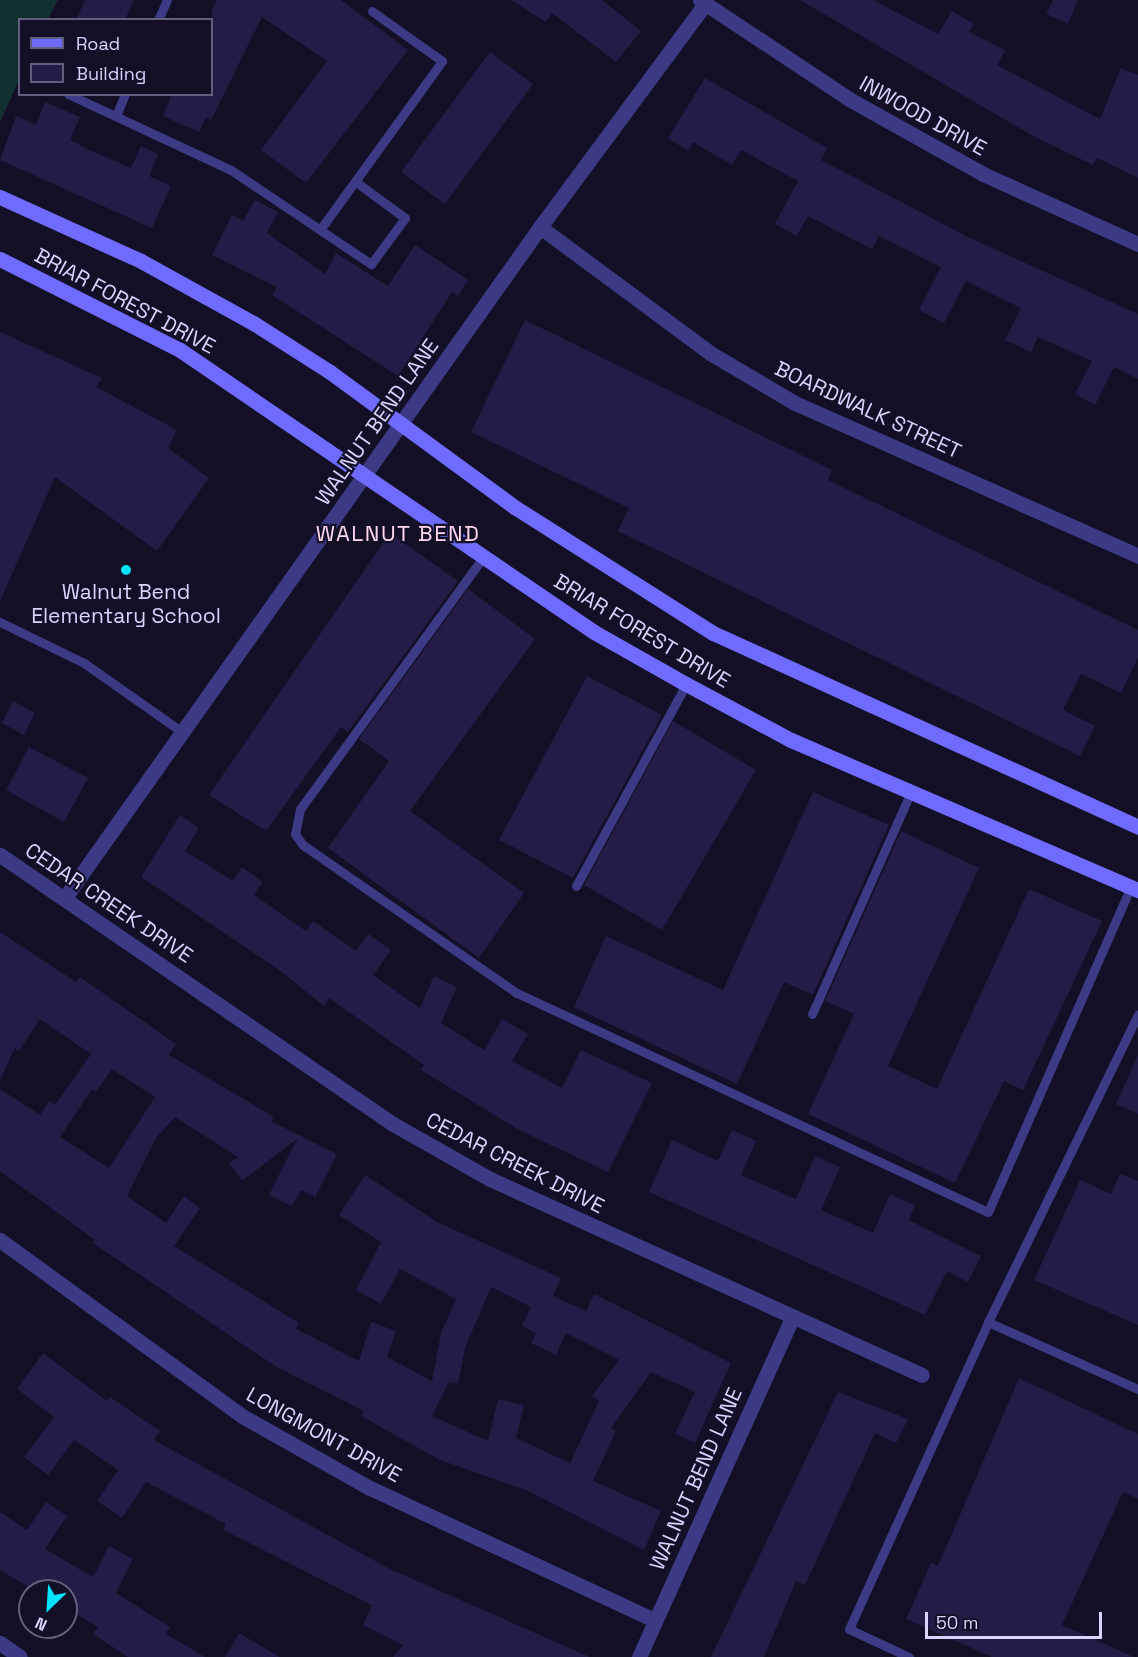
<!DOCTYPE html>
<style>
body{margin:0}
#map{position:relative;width:1138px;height:1657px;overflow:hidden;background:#130f26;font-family:"Space Grotesk",sans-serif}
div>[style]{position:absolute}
.green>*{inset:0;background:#12302f}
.building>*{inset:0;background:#241b47}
.lane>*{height:9px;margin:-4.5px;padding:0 4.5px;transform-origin:4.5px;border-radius:4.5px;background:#3d3a85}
.street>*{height:15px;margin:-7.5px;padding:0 7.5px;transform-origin:7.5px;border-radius:7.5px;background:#3d3a85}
.secondary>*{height:15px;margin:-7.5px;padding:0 7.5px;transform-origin:7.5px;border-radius:7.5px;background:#6f6bff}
.dots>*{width:16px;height:16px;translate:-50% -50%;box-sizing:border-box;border:3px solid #130f26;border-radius:50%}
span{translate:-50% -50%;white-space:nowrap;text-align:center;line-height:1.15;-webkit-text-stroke:4.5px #130f26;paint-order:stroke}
.street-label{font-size:21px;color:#d9d4ff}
.poi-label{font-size:21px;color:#d9d4ff}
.neighbourhood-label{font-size:22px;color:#ffd6f0;letter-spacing:1.5px}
.legend{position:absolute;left:18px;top:18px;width:195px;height:78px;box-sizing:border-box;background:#130f26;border:2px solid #625e7d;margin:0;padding:8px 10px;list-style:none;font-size:18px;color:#d9d4ff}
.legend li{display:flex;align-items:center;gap:12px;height:30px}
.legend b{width:30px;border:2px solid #625e7d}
.north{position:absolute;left:18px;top:1579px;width:60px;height:60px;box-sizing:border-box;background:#130f26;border:2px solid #625e7d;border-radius:50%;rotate:205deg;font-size:16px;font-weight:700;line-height:24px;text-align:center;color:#d9d4ff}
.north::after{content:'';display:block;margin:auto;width:21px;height:27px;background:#00e5ff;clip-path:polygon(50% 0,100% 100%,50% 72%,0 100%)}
.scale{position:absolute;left:925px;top:1612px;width:177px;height:27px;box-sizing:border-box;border:3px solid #d9d4ff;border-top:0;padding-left:8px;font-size:18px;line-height:21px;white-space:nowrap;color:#d9d4ff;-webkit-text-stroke:4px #130f26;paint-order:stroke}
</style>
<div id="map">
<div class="green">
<i style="clip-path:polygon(0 0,58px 0,48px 19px,20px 20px,19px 80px,0 122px)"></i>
</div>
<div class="building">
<i style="clip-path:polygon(85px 0,134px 0,125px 20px,76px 20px)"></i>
<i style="clip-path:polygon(217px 0,341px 0,408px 50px,306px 183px,261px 150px,327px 61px,262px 17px,211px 120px,206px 117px,199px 132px,163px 116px,172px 94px,212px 94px,212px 10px)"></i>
<i style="clip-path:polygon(511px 0,602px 0,641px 31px,616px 62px,552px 13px,546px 22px)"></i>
<i style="clip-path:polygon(800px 0,873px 0,938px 34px,952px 11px,974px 24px,969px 32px,1005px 50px,997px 65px,1100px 119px,1121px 68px,1138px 75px,1138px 178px,1097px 158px,1093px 165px,1033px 136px)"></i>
<i style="clip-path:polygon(1053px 0,1078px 0,1068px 24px,1046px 14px)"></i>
<i style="clip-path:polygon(490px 52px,533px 84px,445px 204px,401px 172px)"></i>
<i style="clip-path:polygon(705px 78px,827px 148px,821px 160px,970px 238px,1138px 314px,1138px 379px,1114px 367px,1095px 405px,1075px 394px,1092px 361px,1038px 337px,1031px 352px,1005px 340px,1021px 308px,966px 281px,944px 323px,919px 310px,941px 267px,879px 236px,872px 249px,808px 216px,797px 236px,775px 224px,798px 181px,741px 150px,732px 165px,693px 142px,688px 151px,668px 138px)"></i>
<i style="clip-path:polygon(45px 102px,80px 117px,70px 140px,89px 150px,131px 168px,141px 146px,158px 154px,149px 176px,171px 186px,152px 228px,0 160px,16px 116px,36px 125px)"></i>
<i style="clip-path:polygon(255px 200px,278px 212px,267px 233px,325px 274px,336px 253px,388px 286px,415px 245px,468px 280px,458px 296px,452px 292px,398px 376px,272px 295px,277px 287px,212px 255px,232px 215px,243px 221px)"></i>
<i style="clip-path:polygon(525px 320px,832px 470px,828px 480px,1138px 630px,1138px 658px,1121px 693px,1081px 674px,1063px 710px,1095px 726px,1080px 756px,618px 531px,629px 508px,471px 432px)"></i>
<i style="clip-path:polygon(0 332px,102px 378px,96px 387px,177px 430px,168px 448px,209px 478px,157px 551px,55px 477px,0 601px)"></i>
<i style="clip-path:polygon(390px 533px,458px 581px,348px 732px,341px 727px,266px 831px,209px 795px)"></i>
<i style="clip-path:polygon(468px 589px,535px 639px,410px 811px,524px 893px,479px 958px,328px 848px,389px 761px,359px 739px)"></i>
<i style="clip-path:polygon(587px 676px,662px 715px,573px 878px,499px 840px)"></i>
<i style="clip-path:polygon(13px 701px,35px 713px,24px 735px,2px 723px)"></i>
<i style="clip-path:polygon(673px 721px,756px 770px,662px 930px,584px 885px)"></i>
<i style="clip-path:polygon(29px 747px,88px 778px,64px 822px,6px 790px)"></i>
<i style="clip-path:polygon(813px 792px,889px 825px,813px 995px,784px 982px,737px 1084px,574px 1007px,606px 936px,723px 990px)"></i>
<i style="clip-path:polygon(180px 815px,199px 828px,185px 851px,233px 881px,242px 867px,263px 882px,254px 895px,306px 931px,313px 921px,356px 951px,368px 934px,391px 950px,373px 975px,420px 1008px,434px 976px,457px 987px,441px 1023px,484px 1050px,502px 1019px,528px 1034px,512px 1061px,562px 1088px,581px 1050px,652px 1083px,608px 1172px,519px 1130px,421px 1070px,424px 1065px,329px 998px,324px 1006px,278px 969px,141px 877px)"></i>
<i style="clip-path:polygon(901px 831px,979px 868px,888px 1066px,937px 1089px,1029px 889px,1102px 921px,1023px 1090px,1004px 1081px,955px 1183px,808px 1114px,854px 1014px,825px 1001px)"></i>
<i style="clip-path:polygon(evenodd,0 932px,76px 982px,80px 977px,176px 1044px,169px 1055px,274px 1117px,271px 1121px,337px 1154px,315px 1197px,301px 1190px,292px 1206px,269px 1195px,297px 1139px,242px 1181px,229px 1163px,238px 1157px,175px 1117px,156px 1138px,127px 1196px,166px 1223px,184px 1196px,200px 1208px,174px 1246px,299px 1323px,296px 1329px,359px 1361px,371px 1322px,396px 1331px,387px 1357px,432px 1381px,441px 1333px,456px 1299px,400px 1269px,381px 1304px,356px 1290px,381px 1242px,339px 1215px,365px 1175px,437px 1222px,561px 1278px,553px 1296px,586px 1311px,594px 1294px,731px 1363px,695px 1443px,675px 1434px,695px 1392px,651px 1372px,611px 1428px,616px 1431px,593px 1481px,661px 1511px,644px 1550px,526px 1490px,440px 1460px,361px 1416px,364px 1411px,275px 1366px,93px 1243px,95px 1240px,0 1171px,0 1089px,40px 1115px,49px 1101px,55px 1105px,91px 1054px,40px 1019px,19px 1051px,15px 1048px,0 1080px,0 932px,112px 1069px,155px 1097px,109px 1168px,60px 1137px,92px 1089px,96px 1092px,112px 1069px,0 932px,491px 1287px,531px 1307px,522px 1326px,536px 1333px,531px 1343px,556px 1355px,566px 1333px,619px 1360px,592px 1396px,599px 1401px,570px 1463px,516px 1438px,524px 1405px,498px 1399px,488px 1441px,432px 1416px,449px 1382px,458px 1384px,465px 1348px,491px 1287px)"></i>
<i style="clip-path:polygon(1138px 1055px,1138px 1114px,1116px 1104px)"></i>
<i style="clip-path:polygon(732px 1130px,756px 1141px,741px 1175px,796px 1199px,815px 1156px,840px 1167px,821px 1210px,873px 1233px,890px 1194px,915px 1205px,909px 1220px,981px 1256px,968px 1282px,947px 1271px,925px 1315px,649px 1192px,672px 1140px,718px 1161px)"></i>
<i style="clip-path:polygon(1120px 1174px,1138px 1181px,1138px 1325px,1034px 1280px,1080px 1180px,1111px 1194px)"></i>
<i style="clip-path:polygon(43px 1353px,107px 1401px,110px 1397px,160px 1431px,154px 1440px,390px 1569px,590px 1657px,393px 1657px,403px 1645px,363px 1625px,372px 1605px,223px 1530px,226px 1524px,146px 1482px,122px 1518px,97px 1501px,118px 1470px,74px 1440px,48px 1475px,24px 1457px,54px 1417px,17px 1389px)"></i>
<i style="clip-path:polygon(1019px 1378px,1138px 1434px,1138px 1499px,1123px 1492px,1062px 1625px,1134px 1657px,992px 1657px,906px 1619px,931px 1563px,938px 1566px)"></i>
<i style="clip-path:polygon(838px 1392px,908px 1419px,896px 1443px,875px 1433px,805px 1585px,796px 1581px,764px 1657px,711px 1657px)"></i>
<i style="clip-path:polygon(46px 1502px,67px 1516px,45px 1549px,93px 1577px,109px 1546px,133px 1559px,116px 1593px,170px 1627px,166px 1634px,205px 1657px,128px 1657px,93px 1634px,98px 1627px,66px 1608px,66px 1591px,36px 1591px,0 1570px,0 1512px,27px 1530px)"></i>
<i style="clip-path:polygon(239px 1633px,280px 1657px,225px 1657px)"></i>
</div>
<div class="lane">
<i style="left:158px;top:20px;width:22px;rotate:-66deg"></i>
<i style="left:68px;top:94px;width:180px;rotate:25deg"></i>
<i style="left:231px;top:170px;width:169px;rotate:33.9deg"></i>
<i style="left:371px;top:264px;width:57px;rotate:-53.5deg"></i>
<i style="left:405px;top:218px;width:61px;rotate:-143.7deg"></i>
<i style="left:116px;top:116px;width:24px;rotate:-68deg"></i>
<i style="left:322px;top:227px;width:205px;rotate:-54.1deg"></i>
<i style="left:442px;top:61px;width:86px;rotate:-144.5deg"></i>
<i style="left:484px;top:556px;width:313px;rotate:126deg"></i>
<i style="left:300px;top:809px;width:25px;rotate:101deg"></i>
<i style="left:295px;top:834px;width:14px;rotate:54deg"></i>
<i style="left:303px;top:845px;width:260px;rotate:34.7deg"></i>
<i style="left:517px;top:993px;width:519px;rotate:24.94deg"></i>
<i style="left:988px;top:1212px;width:356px;rotate:-66.3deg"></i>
<i style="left:0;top:622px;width:93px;rotate:26deg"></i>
<i style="left:84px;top:663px;width:120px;rotate:35.1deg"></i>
<i style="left:576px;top:886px;width:230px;rotate:-61.4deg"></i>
<i style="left:812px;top:1014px;width:243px;rotate:-66deg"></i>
<i style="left:988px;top:1322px;width:164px;rotate:24.1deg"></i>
<i style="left:909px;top:1657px;width:66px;rotate:-155deg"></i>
<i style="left:849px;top:1629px;width:337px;rotate:-65.6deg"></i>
<i style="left:988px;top:1322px;width:342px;rotate:-64deg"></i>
</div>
<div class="street">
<i style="left:700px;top:0;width:179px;rotate:33.6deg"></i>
<i style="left:849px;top:99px;width:154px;rotate:29.2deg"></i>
<i style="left:983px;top:174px;width:170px;rotate:24.3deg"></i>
<i style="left:540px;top:227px;width:212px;rotate:36.5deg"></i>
<i style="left:710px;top:353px;width:99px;rotate:30.5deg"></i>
<i style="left:795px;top:403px;width:376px;rotate:24deg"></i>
<i style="left:0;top:855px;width:476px;rotate:34.4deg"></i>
<i style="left:393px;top:1124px;width:112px;rotate:29.6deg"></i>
<i style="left:490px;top:1179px;width:474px;rotate:24.4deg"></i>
<i style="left:66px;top:896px;width:820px;rotate:-54.68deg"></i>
<i style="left:540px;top:227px;width:277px;rotate:-53.5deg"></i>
<i style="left:0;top:1240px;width:299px;rotate:36deg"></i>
<i style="left:242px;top:1416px;width:147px;rotate:29.4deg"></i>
<i style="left:370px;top:1488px;width:314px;rotate:24.9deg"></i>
<i style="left:0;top:1643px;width:24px;rotate:35deg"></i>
<i style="left:639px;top:1657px;width:372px;rotate:-65.7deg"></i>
</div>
<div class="secondary">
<i style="left:0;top:197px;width:155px;rotate:24.4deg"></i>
<i style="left:141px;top:261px;width:130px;rotate:28.9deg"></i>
<i style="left:255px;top:324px;width:89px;rotate:32.6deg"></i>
<i style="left:330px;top:372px;width:230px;rotate:36.2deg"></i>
<i style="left:516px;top:508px;width:233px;rotate:32.4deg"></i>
<i style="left:713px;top:633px;width:467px;rotate:24.5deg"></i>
<i style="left:0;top:259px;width:202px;rotate:26.8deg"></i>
<i style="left:180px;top:350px;width:501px;rotate:34.26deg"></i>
<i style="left:594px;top:632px;width:106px;rotate:29.5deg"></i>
<i style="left:686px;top:684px;width:119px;rotate:28.1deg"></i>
<i style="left:791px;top:740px;width:378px;rotate:23.4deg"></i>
</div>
<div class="dots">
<i style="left:126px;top:570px;background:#00e5ff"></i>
</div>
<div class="street-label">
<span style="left:923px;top:116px;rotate:29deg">INWOOD DRIVE</span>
<span style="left:125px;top:301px;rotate:28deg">BRIAR FOREST DRIVE</span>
<span style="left:868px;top:410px;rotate:25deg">BOARDWALK STREET</span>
<span style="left:377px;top:422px;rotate:-55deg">WALNUT BEND LANE</span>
<span style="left:642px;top:631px;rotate:31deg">BRIAR FOREST DRIVE</span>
<span style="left:109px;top:903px;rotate:34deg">CEDAR CREEK DRIVE</span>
<span style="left:515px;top:1163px;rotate:27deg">CEDAR CREEK DRIVE</span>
<span style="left:324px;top:1435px;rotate:29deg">LONGMONT DRIVE</span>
<span style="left:696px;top:1479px;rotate:-66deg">WALNUT BEND LANE</span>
</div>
<div class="poi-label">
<span style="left:126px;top:604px">Walnut Bend<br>Elementary School</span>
</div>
<div class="neighbourhood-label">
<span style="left:398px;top:534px">WALNUT BEND</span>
</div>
<ul class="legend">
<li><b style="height:8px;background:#6f6bff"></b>Road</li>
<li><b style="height:16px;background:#241b47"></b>Building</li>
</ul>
<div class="north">N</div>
<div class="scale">50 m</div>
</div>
